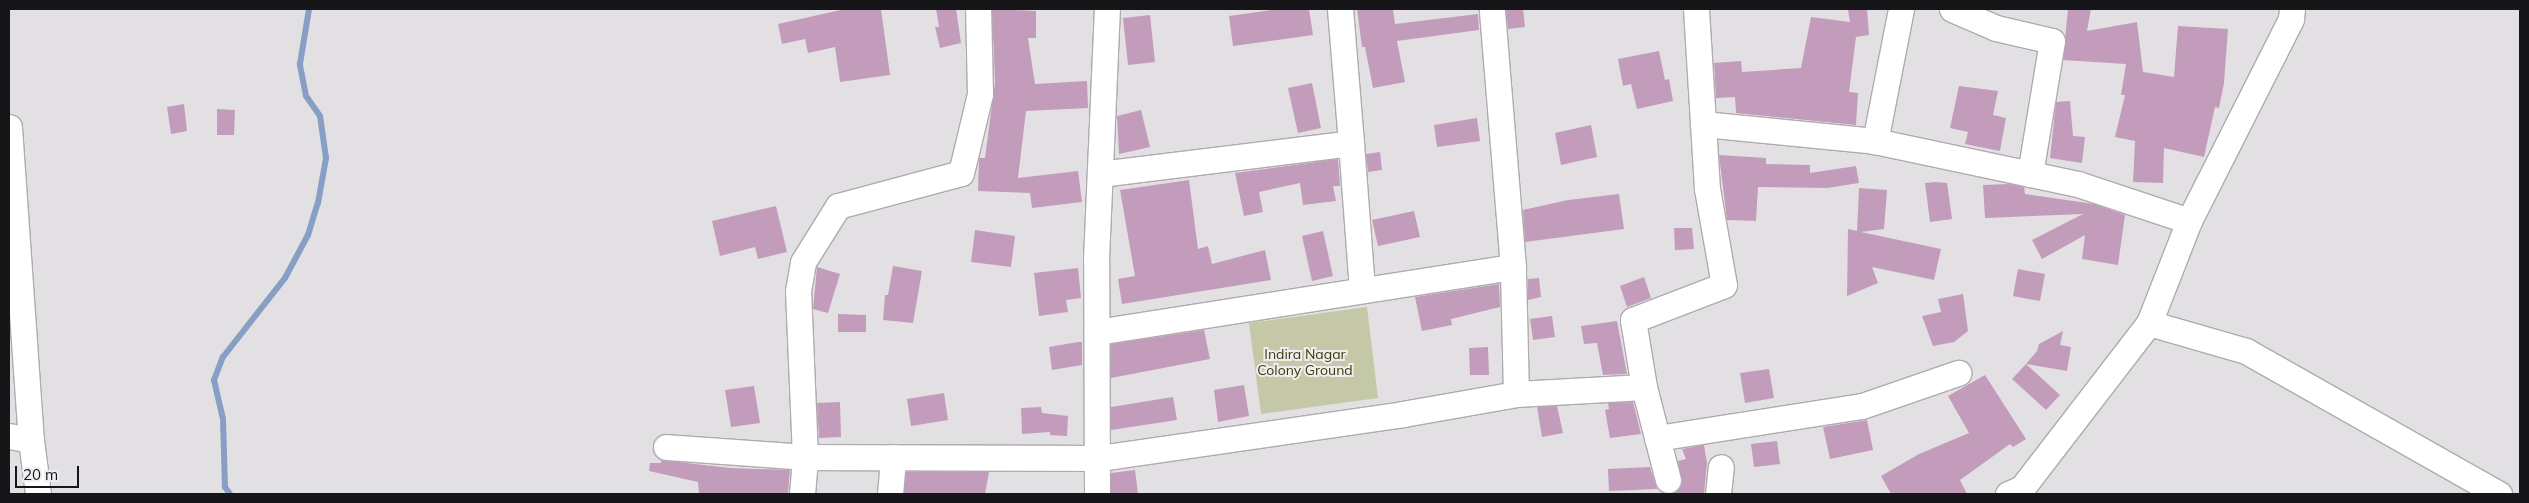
<!DOCTYPE html>
<style>
body{margin:0}
#map{position:relative;width:2529px;height:503px;overflow:hidden;background:#e3e0e4;font-family:Mulish,sans-serif}
div>[style]{position:absolute}
.green>*{inset:0;background:#c4c8a7}
.stream>*{height:6px;margin:-3px;padding:0 3px;transform-origin:3px;border-radius:3px;background:#879fc4}
.building>*{inset:0;background:#c29cba}
.roads{filter:drop-shadow(1px 0 #aeabaf) drop-shadow(-1px 0 #aeabaf) drop-shadow(0 1px #aeabaf) drop-shadow(0 -1px #aeabaf)}
.minor>*{height:25px;margin:-12.5px;padding:0 12.5px;transform-origin:12.5px;border-radius:12.5px;background:#fff}
span{translate:-50% -50%;white-space:nowrap;text-align:center;line-height:1.15;-webkit-text-stroke:4px #f0edf2;paint-order:stroke}
.park-label{font-size:14px;color:#393c04}
.frame{position:absolute;inset:0;border:10px solid #161517;pointer-events:none}
.scale{position:absolute;left:15px;top:466px;width:64px;height:22px;box-sizing:border-box;border:2px solid #161517;border-top:0;padding-left:6px;font-size:15px;line-height:18px;white-space:nowrap;color:#161517;-webkit-text-stroke:4px #f0edf2;paint-order:stroke}
</style>
<div id="map">
<div class="green">
<i style="clip-path:polygon(1367px 307px,1378px 398px,1261px 414px,1249px 323px)"></i>
</div>
<div class="stream">
<i style="left:230px;top:494px;width:9px;rotate:-126deg"></i>
<i style="left:225px;top:487px;width:68px;rotate:-91.7deg"></i>
<i style="left:223px;top:419px;width:40px;rotate:-103deg"></i>
<i style="left:214px;top:380px;width:25px;rotate:-69deg"></i>
<i style="left:223px;top:357px;width:100px;rotate:-51.9deg"></i>
<i style="left:285px;top:278px;width:49px;rotate:-61.9deg"></i>
<i style="left:308px;top:235px;width:34px;rotate:-73deg"></i>
<i style="left:318px;top:203px;width:46px;rotate:-79.9deg"></i>
<i style="left:326px;top:158px;width:42px;rotate:-98.1deg"></i>
<i style="left:320px;top:116px;width:24px;rotate:-125deg"></i>
<i style="left:306px;top:96px;width:33px;rotate:-101deg"></i>
<i style="left:300px;top:64px;width:56px;rotate:-80.7deg"></i>
</div>
<div class="building">
<i style="clip-path:polygon(845px 9px,881px 9px,890px 75px,840px 82px,835px 47px,808px 53px,805px 39px,782px 44px,778px 24px)"></i>
<i style="clip-path:polygon(936px 9px,956px 9px,961px 43px,940px 48px,935px 27px,939px 27px)"></i>
<i style="clip-path:polygon(992px 9px,1036px 11px,1036px 38px,1028px 38px,1035px 84px,1087px 81px,1088px 108px,1026px 111px,1018px 178px,1078px 171px,1082px 202px,1032px 208px,1030px 193px,978px 191px,979px 158px,985px 158px,995px 82px)"></i>
<i style="clip-path:polygon(1279px 9px,1309px 9px,1313px 35px,1233px 46px,1229px 16px)"></i>
<i style="clip-path:polygon(1357px 9px,1393px 9px,1395px 24px,1478px 14px,1479px 30px,1397px 41px,1405px 82px,1373px 88px,1365px 47px,1362px 47px)"></i>
<i style="clip-path:polygon(1523px 9px,1525px 27px,1508px 29px,1506px 10px)"></i>
<i style="clip-path:polygon(1867px 9px,1869px 35px,1856px 37px,1849px 92px,1858px 93px,1856px 125px,1736px 113px,1735px 97px,1716px 98px,1714px 63px,1741px 61px,1742px 72px,1801px 68px,1811px 17px,1850px 22px,1848px 10px)"></i>
<i style="clip-path:polygon(2068px 9px,2091px 9px,2087px 31px,2137px 22px,2143px 72px,2174px 77px,2178px 26px,2228px 29px,2224px 83px,2219px 108px,2215px 107px,2204px 157px,2164px 148px,2163px 183px,2133px 182px,2135px 141px,2115px 137px,2125px 95px,2121px 95px,2126px 64px,2063px 60px)"></i>
<i style="clip-path:polygon(1150px 15px,1155px 62px,1128px 65px,1123px 18px)"></i>
<i style="clip-path:polygon(1659px 51px,1665px 80px,1669px 79px,1673px 101px,1637px 109px,1631px 84px,1623px 86px,1618px 59px)"></i>
<i style="clip-path:polygon(1312px 83px,1321px 128px,1298px 133px,1288px 88px)"></i>
<i style="clip-path:polygon(1959px 86px,1998px 91px,1993px 115px,2006px 118px,2000px 151px,1965px 144px,1968px 132px,1950px 128px)"></i>
<i style="clip-path:polygon(2070px 101px,2073px 136px,2085px 137px,2082px 163px,2050px 158px,2056px 102px)"></i>
<i style="clip-path:polygon(184px 104px,187px 131px,171px 134px,167px 107px)"></i>
<i style="clip-path:polygon(217px 109px,235px 110px,234px 135px,217px 135px)"></i>
<i style="clip-path:polygon(1141px 110px,1150px 147px,1119px 154px,1117px 116px)"></i>
<i style="clip-path:polygon(1477px 118px,1480px 141px,1437px 147px,1434px 125px)"></i>
<i style="clip-path:polygon(1591px 125px,1597px 157px,1561px 165px,1555px 133px)"></i>
<i style="clip-path:polygon(1380px 152px,1382px 170px,1368px 172px,1366px 154px)"></i>
<i style="clip-path:polygon(1719px 155px,1766px 158px,1766px 164px,1810px 165px,1810px 173px,1856px 166px,1859px 183px,1827px 188px,1758px 187px,1756px 221px,1727px 220px)"></i>
<i style="clip-path:polygon(1338px 159px,1340px 186px,1333px 186px,1336px 201px,1303px 205px,1300px 183px,1259px 192px,1263px 212px,1244px 216px,1235px 173px)"></i>
<i style="clip-path:polygon(1189px 180px,1198px 249px,1208px 246px,1212px 264px,1265px 250px,1271px 280px,1122px 304px,1118px 279px,1135px 276px,1120px 190px)"></i>
<i style="clip-path:polygon(1935px 182px,1947px 183px,1952px 219px,1930px 222px,1925px 183px)"></i>
<i style="clip-path:polygon(2009px 184px,2024px 187px,2025px 194px,2094px 204px,2125px 215px,2118px 265px,2082px 259px,2085px 235px,2042px 259px,2032px 240px,2083px 214px,1985px 218px,1983px 185px)"></i>
<i style="clip-path:polygon(1859px 188px,1887px 190px,1884px 229px,1861px 232px,1941px 249px,1934px 280px,1872px 267px,1878px 283px,1847px 296px,1848px 229px,1857px 231px)"></i>
<i style="clip-path:polygon(1619px 194px,1624px 229px,1525px 242px,1523px 210px,1568px 200px)"></i>
<i style="clip-path:polygon(776px 206px,787px 252px,758px 259px,755px 247px,720px 256px,712px 221px)"></i>
<i style="clip-path:polygon(1414px 211px,1420px 237px,1378px 246px,1372px 220px)"></i>
<i style="clip-path:polygon(1674px 228px,1692px 228px,1694px 249px,1675px 250px)"></i>
<i style="clip-path:polygon(975px 230px,1015px 236px,1011px 267px,971px 262px)"></i>
<i style="clip-path:polygon(1323px 231px,1333px 276px,1312px 281px,1302px 236px)"></i>
<i style="clip-path:polygon(893px 266px,922px 271px,913px 323px,883px 320px,885px 295px,888px 295px)"></i>
<i style="clip-path:polygon(817px 267px,840px 274px,828px 313px,813px 309px)"></i>
<i style="clip-path:polygon(1078px 268px,1081px 298px,1066px 300px,1068px 312px,1039px 316px,1034px 273px)"></i>
<i style="clip-path:polygon(2018px 269px,2045px 274px,2040px 301px,2013px 296px)"></i>
<i style="clip-path:polygon(1644px 277px,1651px 298px,1627px 307px,1620px 286px)"></i>
<i style="clip-path:polygon(1539px 278px,1541px 297px,1528px 300px,1528px 279px)"></i>
<i style="clip-path:polygon(1499px 284px,1500px 307px,1451px 319px,1452px 325px,1422px 331px,1415px 297px)"></i>
<i style="clip-path:polygon(1963px 294px,1968px 331px,1954px 342px,1933px 346px,1922px 316px,1941px 312px,1938px 299px)"></i>
<i style="clip-path:polygon(838px 314px,866px 315px,866px 332px,838px 332px)"></i>
<i style="clip-path:polygon(1552px 316px,1555px 337px,1533px 340px,1530px 319px)"></i>
<i style="clip-path:polygon(1617px 321px,1627px 374px,1603px 375px,1597px 343px,1584px 344px,1581px 326px)"></i>
<i style="clip-path:polygon(1204px 330px,1210px 359px,1111px 378px,1111px 344px)"></i>
<i style="clip-path:polygon(2063px 331px,2060px 345px,2071px 347px,2067px 371px,2026px 364px,2037px 351px,2039px 344px)"></i>
<i style="clip-path:polygon(1078px 342px,1082px 342px,1082px 365px,1052px 370px,1049px 347px)"></i>
<i style="clip-path:polygon(1488px 347px,1489px 375px,1470px 375px,1469px 348px)"></i>
<i style="clip-path:polygon(2026px 364px,2060px 395px,2046px 410px,2012px 379px)"></i>
<i style="clip-path:polygon(1769px 369px,1774px 398px,1745px 403px,1740px 373px)"></i>
<i style="clip-path:polygon(1985px 375px,2026px 439px,2013px 447px,2010px 444px,1960px 480px,1967px 494px,1891px 494px,1881px 476px,1919px 454px,1969px 433px,1948px 396px)"></i>
<i style="clip-path:polygon(1244px 385px,1249px 416px,1218px 422px,1214px 390px)"></i>
<i style="clip-path:polygon(754px 386px,760px 423px,731px 427px,725px 390px)"></i>
<i style="clip-path:polygon(944px 393px,948px 420px,911px 426px,907px 399px)"></i>
<i style="clip-path:polygon(1173px 397px,1177px 420px,1111px 430px,1111px 407px)"></i>
<i style="clip-path:polygon(840px 402px,841px 437px,819px 438px,817px 403px)"></i>
<i style="clip-path:polygon(1633px 402px,1641px 434px,1610px 438px,1605px 410px,1609px 409px,1608px 403px)"></i>
<i style="clip-path:polygon(1557px 406px,1563px 433px,1542px 437px,1537px 407px)"></i>
<i style="clip-path:polygon(1041px 407px,1042px 413px,1068px 416px,1067px 436px,1050px 435px,1050px 432px,1022px 434px,1021px 408px)"></i>
<i style="clip-path:polygon(1867px 420px,1873px 450px,1830px 459px,1823px 427px)"></i>
<i style="clip-path:polygon(1777px 441px,1780px 464px,1754px 467px,1751px 444px)"></i>
<i style="clip-path:polygon(1704px 445px,1707px 463px,1704px 494px,1673px 494px,1682px 483px,1678px 461px,1686px 459px,1682px 449px)"></i>
<i style="clip-path:polygon(661px 460px,730px 468px,790px 470px,788px 494px,699px 494px,698px 482px,649px 471px,650px 463px,661px 463px)"></i>
<i style="clip-path:polygon(1650px 467px,1657px 489px,1609px 491px,1608px 469px)"></i>
<i style="clip-path:polygon(1135px 470px,1138px 494px,1111px 494px,1111px 473px)"></i>
<i style="clip-path:polygon(906px 472px,989px 472px,985px 494px,904px 494px)"></i>
</div>
<div class="roads">
<div class="minor">
<i style="left:1340px;top:9px;width:134px;rotate:85.3deg"></i>
<i style="left:1901px;top:9px;width:135px;rotate:101.1deg"></i>
<i style="left:1875px;top:141px;width:208px;rotate:12deg"></i>
<i style="left:2078px;top:184px;width:117px;rotate:18.4deg"></i>
<i style="left:1952px;top:9px;width:48px;rotate:23.4deg"></i>
<i style="left:1996px;top:28px;width:57px;rotate:13.1deg"></i>
<i style="left:2052px;top:41px;width:135px;rotate:99.4deg"></i>
<i style="left:2292px;top:9px;width:10px;rotate:96deg"></i>
<i style="left:2291px;top:19px;width:226px;rotate:116.8deg"></i>
<i style="left:2189px;top:221px;width:110px;rotate:111.4deg"></i>
<i style="left:2149px;top:323px;width:101px;rotate:16.1deg"></i>
<i style="left:2246px;top:351px;width:291px;rotate:29.5deg"></i>
<i style="left:1703px;top:124px;width:173px;rotate:5.6deg"></i>
<i style="left:9px;top:127px;width:314px;rotate:86deg"></i>
<i style="left:1100px;top:174px;width:253px;rotate:-7deg"></i>
<i style="left:1351px;top:143px;width:147px;rotate:85.7deg"></i>
<i style="left:1097px;top:332px;width:421px;rotate:-8.9deg"></i>
<i style="left:1644px;top:387px;width:96px;rotate:75.5deg"></i>
<i style="left:1516px;top:394px;width:128px;rotate:-3.1deg"></i>
<i style="left:1644px;top:387px;width:68px;rotate:-99.3deg"></i>
<i style="left:1633px;top:320px;width:97px;rotate:-21deg"></i>
<i style="left:1724px;top:285px;width:97px;rotate:-100deg"></i>
<i style="left:1707px;top:189px;width:180px;rotate:-93.5deg"></i>
<i style="left:9px;top:436px;width:22px;rotate:10deg"></i>
<i style="left:31px;top:440px;width:54px;rotate:82.6deg"></i>
<i style="left:1657px;top:438px;width:207px;rotate:-8.9deg"></i>
<i style="left:1862px;top:406px;width:102px;rotate:-19deg"></i>
<i style="left:666px;top:447px;width:139px;rotate:4.1deg"></i>
<i style="left:805px;top:457px;width:166px;rotate:-92.4deg"></i>
<i style="left:798px;top:291px;width:29px;rotate:-80deg"></i>
<i style="left:803px;top:262px;width:66px;rotate:-58deg"></i>
<i style="left:838px;top:206px;width:127px;rotate:-15deg"></i>
<i style="left:961px;top:173px;width:81px;rotate:-76.5deg"></i>
<i style="left:980px;top:94px;width:85px;rotate:-91.3deg"></i>
<i style="left:802px;top:494px;width:37px;rotate:-85deg"></i>
<i style="left:805px;top:457px;width:294px;rotate:0.2deg"></i>
<i style="left:1099px;top:458px;width:307px;rotate:-8.2deg"></i>
<i style="left:1403px;top:414px;width:115px;rotate:-10deg"></i>
<i style="left:1516px;top:394px;width:127px;rotate:-91.4deg"></i>
<i style="left:1513px;top:267px;width:259px;rotate:-94.7deg"></i>
<i style="left:890px;top:494px;width:37px;rotate:-85deg"></i>
<i style="left:1097px;top:494px;width:235px;rotate:-90.2deg"></i>
<i style="left:1096px;top:259px;width:250px;rotate:-87.5deg"></i>
<i style="left:1718px;top:494px;width:27px;rotate:-84deg"></i>
<i style="left:2008px;top:494px;width:15px;rotate:-23deg"></i>
<i style="left:2022px;top:488px;width:208px;rotate:-52.4deg"></i>
</div>
</div>
<div class="park-label">
<span style="left:1305px;top:362px">Indira Nagar<br>Colony Ground</span>
</div>
<div class="frame"></div>
<div class="scale">20 m</div>
</div>
